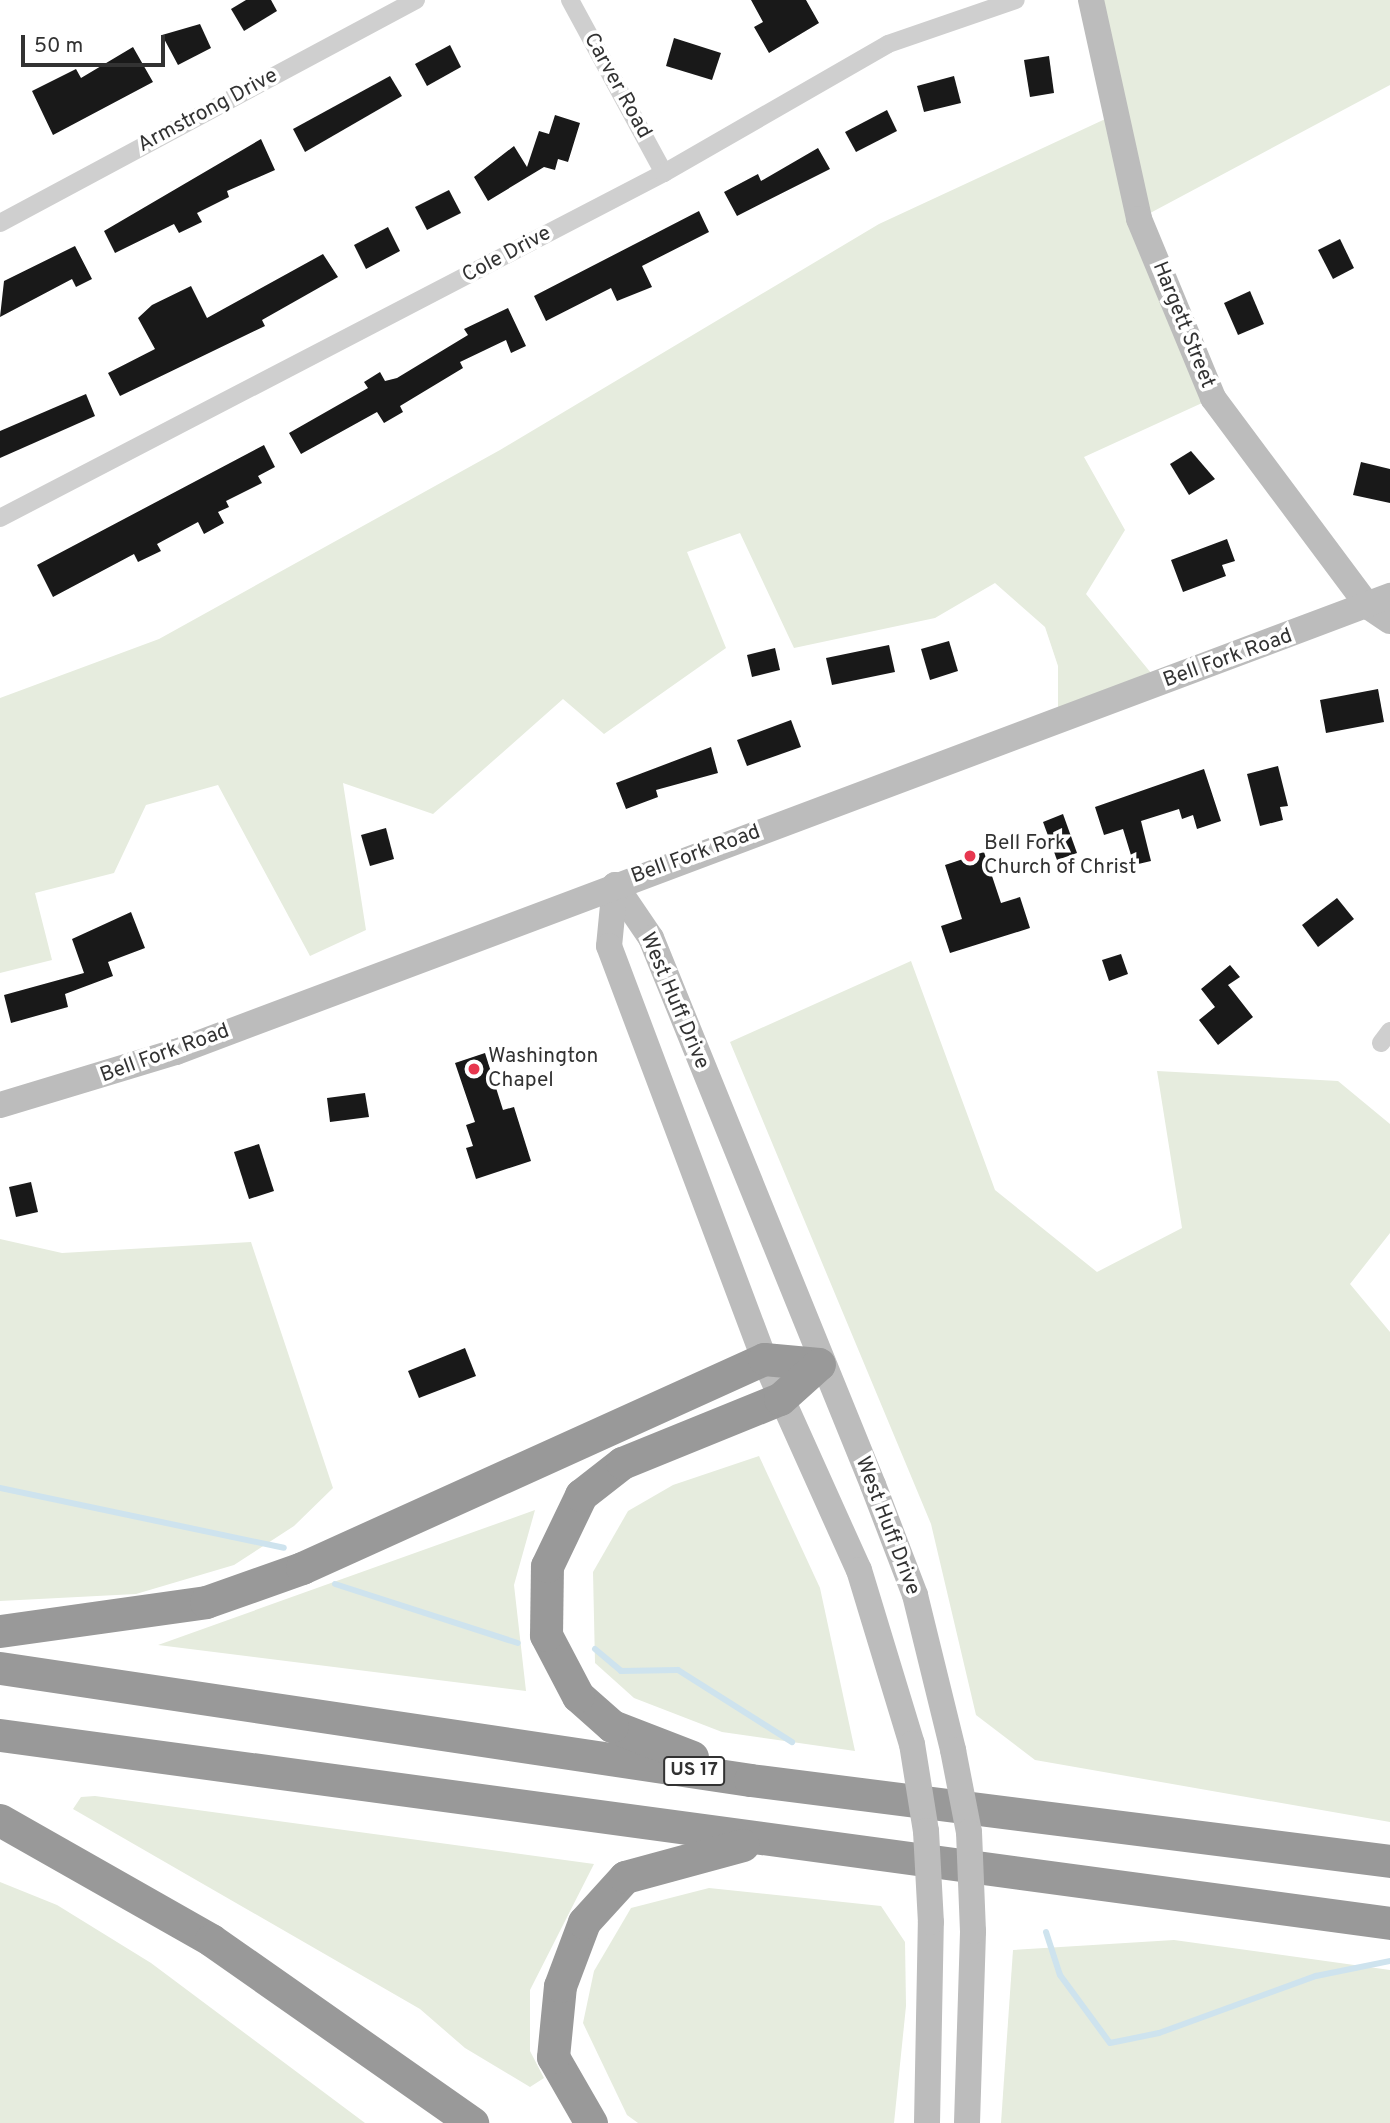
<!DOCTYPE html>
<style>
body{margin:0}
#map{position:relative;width:1390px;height:2123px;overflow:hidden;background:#fff;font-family:Overpass,sans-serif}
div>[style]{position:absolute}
.green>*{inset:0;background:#e6ecde}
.stream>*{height:6px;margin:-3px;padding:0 3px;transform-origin:3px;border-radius:3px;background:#cee3ee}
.building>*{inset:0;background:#191919}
.street>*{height:18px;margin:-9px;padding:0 9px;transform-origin:9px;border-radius:9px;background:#cfcfcf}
.secondary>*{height:26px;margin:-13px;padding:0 13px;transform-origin:13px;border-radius:13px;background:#bcbcbc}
.highway>*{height:33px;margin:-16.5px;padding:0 16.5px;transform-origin:16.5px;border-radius:16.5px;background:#999}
.secondary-bridge>*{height:26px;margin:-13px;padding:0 13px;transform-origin:13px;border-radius:13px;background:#bcbcbc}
.dots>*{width:19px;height:19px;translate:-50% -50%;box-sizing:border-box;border:4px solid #fff;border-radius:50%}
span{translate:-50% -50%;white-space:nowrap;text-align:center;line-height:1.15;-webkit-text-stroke:7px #fff;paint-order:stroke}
.shield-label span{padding:2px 5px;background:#fff;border:2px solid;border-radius:5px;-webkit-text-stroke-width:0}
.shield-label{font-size:19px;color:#323232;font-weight:700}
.street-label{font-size:21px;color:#323232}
.poi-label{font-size:21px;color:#323232}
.left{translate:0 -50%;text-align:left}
.scale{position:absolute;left:21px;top:35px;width:144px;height:32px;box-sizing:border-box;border:4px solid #323232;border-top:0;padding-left:9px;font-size:21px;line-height:24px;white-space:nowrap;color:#323232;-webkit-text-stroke:5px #fff;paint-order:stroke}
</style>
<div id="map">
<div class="green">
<i style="clip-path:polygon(1091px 0,1390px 0,1390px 85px,1139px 219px,1213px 398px,1084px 457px,1125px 530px,1086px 594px,1156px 679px,1058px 721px,1058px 666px,1045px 627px,995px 583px,935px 618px,794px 648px,740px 533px,687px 552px,726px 648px,604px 734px,563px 699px,433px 814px,343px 783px,366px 930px,310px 956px,218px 785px,146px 805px,114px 873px,35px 893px,52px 960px,0 973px,0 698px,159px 639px,500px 450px,879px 224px,1116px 114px)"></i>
<i style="clip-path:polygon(911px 961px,995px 1190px,1097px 1272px,1182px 1228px,1157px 1071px,1338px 1081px,1390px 1124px,1390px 1233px,1350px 1284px,1390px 1332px,1390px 1822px,1035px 1760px,976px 1715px,931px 1524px,730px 1042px)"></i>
<i style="clip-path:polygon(0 1239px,62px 1253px,251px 1242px,333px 1488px,294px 1526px,234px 1565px,136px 1594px,0 1601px)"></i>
<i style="clip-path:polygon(759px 1456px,820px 1588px,855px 1751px,722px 1732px,634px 1698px,595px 1663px,593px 1572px,628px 1511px,673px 1485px)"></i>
<i style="clip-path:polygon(535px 1510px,514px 1585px,526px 1691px,158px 1645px)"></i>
<i style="clip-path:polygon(95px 1796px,594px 1864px,530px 1990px,530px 2051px,544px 2078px,530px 2087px,465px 2048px,420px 2009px,73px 1809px,81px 1797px)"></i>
<i style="clip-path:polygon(0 1882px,57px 1905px,151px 1963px,365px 2123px,0 2123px)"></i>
<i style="clip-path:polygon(709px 1888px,881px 1906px,905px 1942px,906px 2006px,894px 2123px,638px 2123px,627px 2115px,583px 2023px,594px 1971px,631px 1908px)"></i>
<i style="clip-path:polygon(1174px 1940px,1390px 1970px,1390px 2123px,1001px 2123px,1013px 1950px)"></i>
</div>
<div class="stream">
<i style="left:0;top:1488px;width:290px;rotate:11.9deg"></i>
<i style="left:335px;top:1584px;width:192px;rotate:17.9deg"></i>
<i style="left:595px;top:1649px;width:34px;rotate:40deg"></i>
<i style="left:621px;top:1671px;width:57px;rotate:-1deg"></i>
<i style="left:678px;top:1670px;width:135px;rotate:32.3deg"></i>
<i style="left:1046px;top:1932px;width:45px;rotate:72deg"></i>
<i style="left:1060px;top:1975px;width:84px;rotate:53.7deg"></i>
<i style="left:1110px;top:2043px;width:50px;rotate:-11.5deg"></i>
<i style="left:1159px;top:2033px;width:167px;rotate:-20deg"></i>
<i style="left:1316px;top:1976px;width:76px;rotate:-11.5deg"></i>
</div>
<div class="building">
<i style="clip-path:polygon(246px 0,271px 0,277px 11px,244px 31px,231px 9px)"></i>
<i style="clip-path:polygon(751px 0,806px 0,819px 23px,769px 53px,754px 27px,763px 22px)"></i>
<i style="clip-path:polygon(200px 24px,211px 48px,178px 65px,162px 35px)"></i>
<i style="clip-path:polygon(674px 38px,721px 53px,712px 80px,666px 66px)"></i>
<i style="clip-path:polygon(450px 45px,461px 67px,427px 86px,415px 64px)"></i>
<i style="clip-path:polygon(133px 47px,153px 82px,53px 135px,32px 91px,76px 69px,81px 78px)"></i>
<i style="clip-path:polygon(1049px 56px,1054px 93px,1030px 97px,1024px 60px)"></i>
<i style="clip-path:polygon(390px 76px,402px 96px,305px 152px,293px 129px)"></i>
<i style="clip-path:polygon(954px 76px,961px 103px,924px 112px,917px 86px)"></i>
<i style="clip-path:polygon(887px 110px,897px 131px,856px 152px,845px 132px)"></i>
<i style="clip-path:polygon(555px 115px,580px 123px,568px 162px,558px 159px,555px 170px,544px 167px,488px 201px,474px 177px,514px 146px,527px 167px,539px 131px,549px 134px)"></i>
<i style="clip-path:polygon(261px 139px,275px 170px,227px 191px,229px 197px,197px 213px,202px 222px,179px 233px,174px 224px,115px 253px,104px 231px)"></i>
<i style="clip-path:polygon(818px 148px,830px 169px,737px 216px,724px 192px,758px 174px,761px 181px)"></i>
<i style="clip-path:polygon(449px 190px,461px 213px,427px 230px,415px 207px)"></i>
<i style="clip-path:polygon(699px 211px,709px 232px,642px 266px,652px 287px,617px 301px,611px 288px,546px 321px,534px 296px)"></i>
<i style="clip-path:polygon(388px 227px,400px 251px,366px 269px,354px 245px)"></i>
<i style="clip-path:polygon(1340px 239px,1354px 268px,1333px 279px,1318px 250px)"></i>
<i style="clip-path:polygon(75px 246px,92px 279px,76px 287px,72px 279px,0 317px,4px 281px)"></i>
<i style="clip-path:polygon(323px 254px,338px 277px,262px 320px,265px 326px,120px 396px,108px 373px,155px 349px,138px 318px,152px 305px,191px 286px,207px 318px)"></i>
<i style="clip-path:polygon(1250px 291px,1264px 324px,1238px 335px,1224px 303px)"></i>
<i style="clip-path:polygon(508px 308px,526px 346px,511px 353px,506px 340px,460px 362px,463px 368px,400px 406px,403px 412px,384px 423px,377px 412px,301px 454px,289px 433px,368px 388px,364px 382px,380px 372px,385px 381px,397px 378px,468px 335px,464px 329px)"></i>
<i style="clip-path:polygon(86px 394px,95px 416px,0 458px,0 431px)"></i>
<i style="clip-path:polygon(264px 445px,275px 467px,258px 476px,262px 483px,226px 501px,229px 507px,218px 512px,224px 523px,204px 534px,198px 522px,157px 544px,161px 551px,138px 562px,134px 554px,53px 597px,37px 565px)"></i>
<i style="clip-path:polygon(1191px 451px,1215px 479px,1189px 495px,1170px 464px)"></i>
<i style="clip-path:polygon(1361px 462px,1390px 469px,1390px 503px,1353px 495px)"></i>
<i style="clip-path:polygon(1227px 539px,1235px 561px,1222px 565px,1226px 576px,1183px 592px,1171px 560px)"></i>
<i style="clip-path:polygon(949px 641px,958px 671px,930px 680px,921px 649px)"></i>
<i style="clip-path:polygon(889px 645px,895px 672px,832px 685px,826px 658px)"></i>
<i style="clip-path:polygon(775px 648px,780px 670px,752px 677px,747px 655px)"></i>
<i style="clip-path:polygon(1378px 689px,1384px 722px,1326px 733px,1320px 700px)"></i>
<i style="clip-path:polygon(791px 720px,801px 747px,747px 766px,737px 740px)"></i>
<i style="clip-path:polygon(711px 747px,718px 773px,656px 790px,658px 797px,626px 809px,616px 783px)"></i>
<i style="clip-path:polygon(1278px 766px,1288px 806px,1280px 807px,1283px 820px,1260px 826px,1247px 774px)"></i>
<i style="clip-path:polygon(1204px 769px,1221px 821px,1197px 829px,1193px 815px,1182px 819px,1179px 809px,1141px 821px,1151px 861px,1134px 865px,1123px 829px,1104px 835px,1095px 807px)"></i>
<i style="clip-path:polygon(1063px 814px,1077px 853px,1057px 860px,1043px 822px)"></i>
<i style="clip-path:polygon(386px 828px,394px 859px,370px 866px,361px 835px)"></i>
<i style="clip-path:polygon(984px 852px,1001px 903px,1020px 897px,1030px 928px,950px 953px,941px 926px,962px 919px,945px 865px)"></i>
<i style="clip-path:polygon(1337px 898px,1354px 919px,1318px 947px,1302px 925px)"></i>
<i style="clip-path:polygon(131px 912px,145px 948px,108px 962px,113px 976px,65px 994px,68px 1007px,11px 1023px,4px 995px,84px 973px,72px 939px)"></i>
<i style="clip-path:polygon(1121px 954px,1128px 974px,1109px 981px,1102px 960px)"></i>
<i style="clip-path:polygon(1230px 965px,1240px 977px,1228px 985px,1253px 1017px,1218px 1045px,1199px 1020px,1215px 1007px,1201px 989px)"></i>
<i style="clip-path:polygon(485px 1053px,503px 1110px,514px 1107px,531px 1161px,476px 1179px,466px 1148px,473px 1146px,466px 1125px,475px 1122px,455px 1063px)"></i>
<i style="clip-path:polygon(365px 1093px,369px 1117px,330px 1122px,327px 1098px)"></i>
<i style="clip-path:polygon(259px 1144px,274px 1191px,249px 1199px,234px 1152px)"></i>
<i style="clip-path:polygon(31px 1182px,38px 1212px,16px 1217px,9px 1187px)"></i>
<i style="clip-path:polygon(465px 1348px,476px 1376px,419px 1398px,408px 1371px)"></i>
</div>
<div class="street">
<i style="left:570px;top:0;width:197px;rotate:61.5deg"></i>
<i style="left:0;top:223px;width:472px;rotate:-28.2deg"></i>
<i style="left:0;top:518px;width:748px;rotate:-27.46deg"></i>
<i style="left:664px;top:173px;width:258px;rotate:-29.9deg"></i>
<i style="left:888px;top:44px;width:135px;rotate:-19deg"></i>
<i style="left:1381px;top:1043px;width:15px;rotate:-53deg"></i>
</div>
<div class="secondary">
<i style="left:1091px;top:0;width:224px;rotate:77.6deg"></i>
<i style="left:1139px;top:219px;width:194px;rotate:67.5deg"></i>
<i style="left:1213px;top:398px;width:261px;rotate:53.3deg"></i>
<i style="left:1369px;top:607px;width:25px;rotate:34deg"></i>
<i style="left:615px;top:885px;width:64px;rotate:55.8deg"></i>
<i style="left:651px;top:938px;width:590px;rotate:67.91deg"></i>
<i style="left:873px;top:1485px;width:118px;rotate:69.1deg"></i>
<i style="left:915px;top:1595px;width:160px;rotate:76.2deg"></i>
<i style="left:615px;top:885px;width:61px;rotate:95.6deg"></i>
<i style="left:609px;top:946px;width:441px;rotate:69.4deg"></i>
<i style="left:764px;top:1359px;width:231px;rotate:65.8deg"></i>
<i style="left:859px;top:1570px;width:182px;rotate:73.1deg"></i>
<i style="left:0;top:1105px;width:184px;rotate:-16.8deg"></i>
<i style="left:176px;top:1052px;width:1297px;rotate:-20.59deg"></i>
<i style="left:927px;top:2123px;width:201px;rotate:-88.9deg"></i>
<i style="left:967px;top:2123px;width:192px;rotate:-88.2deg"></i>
</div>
<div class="highway">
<i style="left:0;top:1631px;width:208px;rotate:-8deg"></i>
<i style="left:206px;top:1602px;width:102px;rotate:-19.5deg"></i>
<i style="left:302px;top:1568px;width:507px;rotate:-24.34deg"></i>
<i style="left:764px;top:1359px;width:55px;rotate:5.2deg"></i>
<i style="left:0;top:1668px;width:758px;rotate:8.49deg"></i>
<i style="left:750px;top:1780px;width:645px;rotate:7.21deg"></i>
<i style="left:0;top:1735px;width:1403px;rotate:7.7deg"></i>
<i style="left:692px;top:1757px;width:86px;rotate:-158.8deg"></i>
<i style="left:612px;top:1726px;width:45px;rotate:-138.6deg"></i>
<i style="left:578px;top:1696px;width:69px;rotate:-117.7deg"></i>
<i style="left:546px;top:1635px;width:69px;rotate:-89.2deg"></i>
<i style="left:547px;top:1566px;width:79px;rotate:-64.4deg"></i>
<i style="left:581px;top:1495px;width:52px;rotate:-38deg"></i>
<i style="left:622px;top:1463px;width:170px;rotate:-22.1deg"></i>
<i style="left:780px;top:1399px;width:52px;rotate:-41.9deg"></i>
<i style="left:0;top:1820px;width:243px;rotate:29.6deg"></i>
<i style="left:211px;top:1940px;width:319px;rotate:35deg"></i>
<i style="left:591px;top:2123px;width:76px;rotate:-119.9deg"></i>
<i style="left:553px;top:2057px;width:71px;rotate:-84.4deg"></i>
<i style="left:560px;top:1986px;width:68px;rotate:-69.4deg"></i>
<i style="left:584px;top:1922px;width:61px;rotate:-47.7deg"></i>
<i style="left:625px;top:1877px;width:122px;rotate:-15.2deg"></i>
</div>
<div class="secondary-bridge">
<i style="left:912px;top:1744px;width:88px;rotate:80.9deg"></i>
<i style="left:926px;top:1831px;width:91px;rotate:86.9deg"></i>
<i style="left:953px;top:1750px;width:84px;rotate:79deg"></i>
<i style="left:969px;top:1832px;width:99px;rotate:87.7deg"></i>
</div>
<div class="dots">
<i style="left:970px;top:856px;background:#e7374f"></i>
<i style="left:474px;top:1069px;background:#e7374f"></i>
</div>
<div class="shield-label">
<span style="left:694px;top:1771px">US 17</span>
</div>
<div class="street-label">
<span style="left:617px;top:86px;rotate:61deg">Carver Road</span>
<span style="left:208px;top:111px;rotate:-28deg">Armstrong Drive</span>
<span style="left:507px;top:255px;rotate:-28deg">Cole Drive</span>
<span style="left:1183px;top:325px;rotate:68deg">Hargett Street</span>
<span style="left:1228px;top:659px;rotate:-20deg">Bell Fork Road</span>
<span style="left:696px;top:855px;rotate:-20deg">Bell Fork Road</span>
<span style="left:674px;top:1001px;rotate:67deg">West Huff Drive</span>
<span style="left:165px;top:1054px;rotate:-20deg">Bell Fork Road</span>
<span style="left:887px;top:1526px;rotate:69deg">West Huff Drive</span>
</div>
<div class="poi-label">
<span class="left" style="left:984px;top:856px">Bell Fork<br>Church of Christ</span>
<span class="left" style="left:488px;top:1069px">Washington<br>Chapel</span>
</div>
<div class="scale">50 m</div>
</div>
